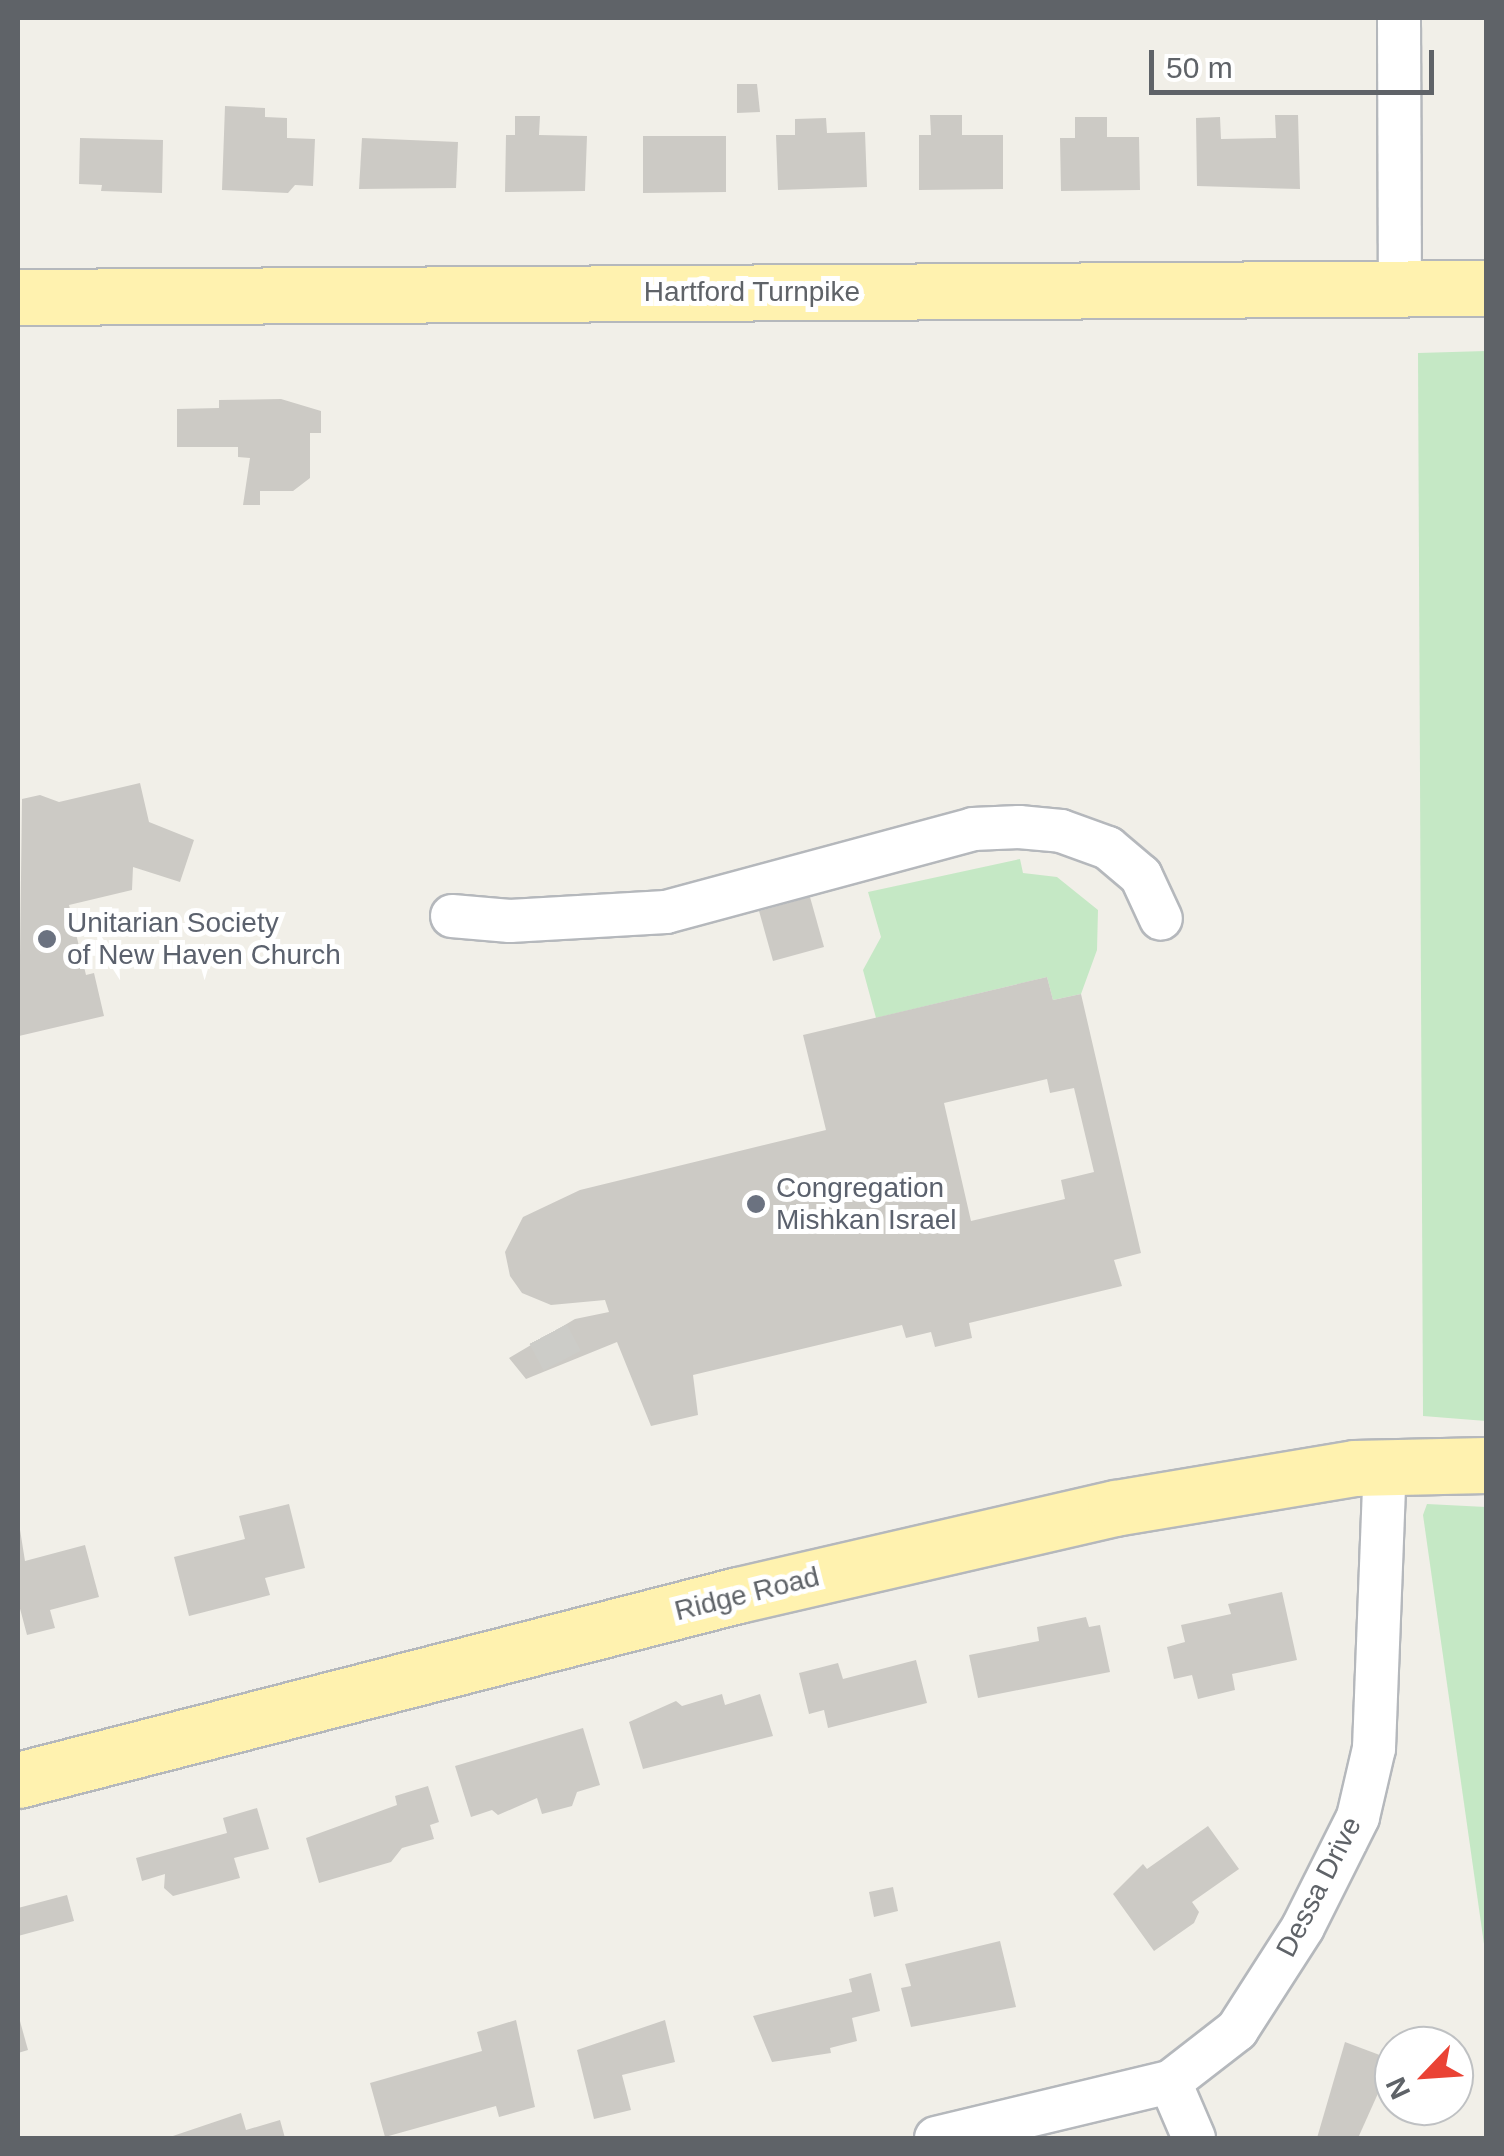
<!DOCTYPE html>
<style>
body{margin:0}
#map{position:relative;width:1504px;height:2156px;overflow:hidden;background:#f1efe8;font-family:Arial,sans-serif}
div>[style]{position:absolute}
.green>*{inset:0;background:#c5e8c5}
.building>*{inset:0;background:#cccac5}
.minor-tunnel>*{height:42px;margin-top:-21px;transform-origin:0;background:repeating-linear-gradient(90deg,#ccccc8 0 42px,transparent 0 63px)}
.roads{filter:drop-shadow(2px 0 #b5b8bc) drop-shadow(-2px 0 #b5b8bc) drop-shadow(0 2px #b5b8bc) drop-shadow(0 -2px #b5b8bc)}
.minor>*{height:42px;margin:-21px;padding:0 21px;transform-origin:21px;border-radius:21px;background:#fff}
.major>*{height:55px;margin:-27.5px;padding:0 27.5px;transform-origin:27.5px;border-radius:27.5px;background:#fff2af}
.dots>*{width:28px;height:28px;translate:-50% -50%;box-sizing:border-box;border:5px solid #fff;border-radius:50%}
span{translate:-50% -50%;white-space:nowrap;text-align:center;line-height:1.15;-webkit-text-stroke:10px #fff;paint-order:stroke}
.street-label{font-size:28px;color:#5f6368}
.worship-label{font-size:28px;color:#5b616d}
.left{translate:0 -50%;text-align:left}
.frame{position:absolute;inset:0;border:20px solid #5f6368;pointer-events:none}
.north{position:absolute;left:1374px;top:2026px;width:100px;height:100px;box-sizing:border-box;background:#fff;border:2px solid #bfc1c3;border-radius:50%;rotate:245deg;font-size:28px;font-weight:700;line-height:40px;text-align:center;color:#5f6368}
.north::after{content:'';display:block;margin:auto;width:35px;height:45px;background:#ea4335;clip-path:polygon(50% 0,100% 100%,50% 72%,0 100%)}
.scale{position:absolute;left:1149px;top:50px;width:285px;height:45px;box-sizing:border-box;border:5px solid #5f6368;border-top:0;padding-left:12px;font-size:30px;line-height:35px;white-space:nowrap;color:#5f6368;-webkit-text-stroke:8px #fff;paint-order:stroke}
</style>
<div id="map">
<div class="green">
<i style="clip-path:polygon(1486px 351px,1486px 1421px,1423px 1416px,1418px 353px)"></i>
<i style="clip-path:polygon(1020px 859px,1023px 873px,1057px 877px,1098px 910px,1097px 950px,1081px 994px,1053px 1000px,1047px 977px,876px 1018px,863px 970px,881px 937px,868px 892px)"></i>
<i style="clip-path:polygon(1427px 1504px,1486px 1507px,1486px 1958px,1423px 1515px)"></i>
</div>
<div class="building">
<i style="clip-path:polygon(737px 84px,757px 84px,760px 112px,737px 113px)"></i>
<i style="clip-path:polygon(225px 106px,265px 108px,265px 117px,287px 118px,287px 138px,315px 139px,313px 186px,295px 185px,288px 193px,222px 190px)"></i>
<i style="clip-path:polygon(930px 115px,962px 115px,962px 135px,1003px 135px,1003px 189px,919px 190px,919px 135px,931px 135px)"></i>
<i style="clip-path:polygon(1275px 115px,1298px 115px,1300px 189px,1197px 186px,1196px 118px,1220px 117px,1221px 139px,1276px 138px)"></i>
<i style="clip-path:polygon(515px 116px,540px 116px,539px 135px,587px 136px,585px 191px,505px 192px,506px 135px,515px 135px)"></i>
<i style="clip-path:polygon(1075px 117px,1107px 117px,1107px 137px,1139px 137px,1140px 190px,1061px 191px,1060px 138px,1075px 138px)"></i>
<i style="clip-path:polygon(826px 118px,827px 133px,865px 132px,867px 187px,778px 190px,776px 135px,795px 135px,795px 119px)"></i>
<i style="clip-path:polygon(643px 136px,726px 136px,726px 192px,643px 193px)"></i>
<i style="clip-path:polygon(80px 138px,163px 140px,162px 193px,101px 191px,102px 185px,79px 184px)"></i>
<i style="clip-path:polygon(362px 138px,458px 142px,456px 188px,359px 189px)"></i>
<i style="clip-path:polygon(281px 399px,321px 411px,321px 433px,310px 433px,310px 478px,293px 491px,260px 491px,260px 505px,243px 505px,250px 458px,238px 457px,238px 447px,177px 447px,177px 409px,219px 408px,219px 400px)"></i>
<i style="clip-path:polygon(140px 783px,149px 822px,194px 840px,180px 882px,133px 867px,132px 890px,69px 905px,86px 975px,94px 973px,104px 1016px,19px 1036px,22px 799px,40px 795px,59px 802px)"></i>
<i style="clip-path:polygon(810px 897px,824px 947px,773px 961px,759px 911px)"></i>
<i style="clip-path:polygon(evenodd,1047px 977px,1053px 1000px,1081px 994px,1141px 1253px,1114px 1260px,1122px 1286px,969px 1323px,972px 1338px,935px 1347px,931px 1332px,906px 1338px,902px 1325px,693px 1375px,698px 1415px,651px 1426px,617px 1342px,526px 1379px,509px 1358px,575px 1319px,609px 1312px,605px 1300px,551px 1305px,522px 1293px,510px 1276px,505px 1252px,523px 1217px,580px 1190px,826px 1130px,803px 1035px,1047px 977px,1047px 1079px,1050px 1093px,1074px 1088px,1094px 1172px,1061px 1180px,1065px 1199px,971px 1221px,944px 1103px,1047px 1079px)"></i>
<i style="clip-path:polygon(289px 1504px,305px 1568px,265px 1578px,270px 1595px,189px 1616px,174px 1557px,245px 1539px,239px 1516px)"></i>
<i style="clip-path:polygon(18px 1517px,25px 1561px,85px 1545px,99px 1597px,50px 1610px,55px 1628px,27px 1635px,18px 1601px)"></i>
<i style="clip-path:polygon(1282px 1592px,1297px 1660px,1232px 1674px,1235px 1690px,1198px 1699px,1192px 1675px,1174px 1679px,1167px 1647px,1185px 1642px,1181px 1625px,1231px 1614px,1228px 1604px)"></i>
<i style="clip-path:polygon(1086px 1617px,1089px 1627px,1100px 1625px,1110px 1672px,978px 1698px,969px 1655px,1039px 1641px,1037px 1627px)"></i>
<i style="clip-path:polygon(916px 1660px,927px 1703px,828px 1728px,824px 1710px,809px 1714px,799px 1673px,838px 1663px,843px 1679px)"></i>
<i style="clip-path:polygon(722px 1694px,725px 1705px,760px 1694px,773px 1736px,643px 1769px,629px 1722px,676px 1701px,682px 1706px)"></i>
<i style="clip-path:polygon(583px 1728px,600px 1785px,577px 1792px,572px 1806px,542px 1814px,537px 1798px,498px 1815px,492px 1810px,471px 1817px,455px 1766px)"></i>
<i style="clip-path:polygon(428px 1786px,439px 1822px,430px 1825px,434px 1839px,402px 1848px,391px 1862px,319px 1883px,306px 1838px,397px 1805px,395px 1796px)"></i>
<i style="clip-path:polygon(257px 1808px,269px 1849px,234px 1858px,240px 1878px,173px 1896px,164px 1888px,165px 1874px,142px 1881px,136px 1858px,227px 1833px,223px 1818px)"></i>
<i style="clip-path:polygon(1208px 1826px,1239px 1869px,1192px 1902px,1199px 1912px,1194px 1923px,1154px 1951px,1113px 1894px,1143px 1864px,1147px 1869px)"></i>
<i style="clip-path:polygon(893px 1887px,898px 1911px,874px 1917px,869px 1892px)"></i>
<i style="clip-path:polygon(67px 1895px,74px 1921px,18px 1936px,18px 1908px)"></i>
<i style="clip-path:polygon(1000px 1941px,1016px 2007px,911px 2027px,901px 1988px,911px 1986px,905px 1964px)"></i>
<i style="clip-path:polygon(871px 1973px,880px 2011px,852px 2018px,857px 2041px,830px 2048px,831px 2053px,772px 2062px,753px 2016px,852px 1992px,849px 1979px)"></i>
<i style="clip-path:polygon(18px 2014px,28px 2050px,18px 2053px)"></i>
<i style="clip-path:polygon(516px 2020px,535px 2107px,499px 2117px,496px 2106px,385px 2137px,370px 2083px,482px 2051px,477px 2032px)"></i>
<i style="clip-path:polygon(665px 2020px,675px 2062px,622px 2075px,631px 2110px,594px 2119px,577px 2050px)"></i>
<i style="clip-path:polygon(1345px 2042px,1393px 2060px,1358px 2138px,1317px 2138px)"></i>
<i style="clip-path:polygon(241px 2113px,246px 2130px,280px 2120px,285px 2138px,167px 2138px)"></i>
</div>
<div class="minor-tunnel">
<i style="left:548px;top:1334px;width:30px;rotate:62deg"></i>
</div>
<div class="roads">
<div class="minor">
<i style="left:1399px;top:18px;width:269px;rotate:89.8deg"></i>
<i style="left:452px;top:916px;width:58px;rotate:4.9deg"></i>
<i style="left:510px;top:921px;width:156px;rotate:-3.3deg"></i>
<i style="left:666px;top:912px;width:318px;rotate:-15.1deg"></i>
<i style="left:973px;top:829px;width:46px;rotate:-2.5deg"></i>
<i style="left:1019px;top:827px;width:42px;rotate:5.4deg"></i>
<i style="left:1061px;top:831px;width:50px;rotate:19.9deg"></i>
<i style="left:1108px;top:848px;width:43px;rotate:40.3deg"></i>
<i style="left:1141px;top:876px;width:47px;rotate:65.1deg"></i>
<i style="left:936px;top:2138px;width:241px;rotate:-13.5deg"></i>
<i style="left:1194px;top:2138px;width:61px;rotate:-113.2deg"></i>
<i style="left:1170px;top:2082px;width:85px;rotate:-37.8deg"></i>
<i style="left:1237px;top:2030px;width:122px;rotate:-57.3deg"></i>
<i style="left:1303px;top:1927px;width:123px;rotate:-63.4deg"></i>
<i style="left:1358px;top:1817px;width:71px;rotate:-76.9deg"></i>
<i style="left:1374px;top:1748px;width:282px;rotate:-87.8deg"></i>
</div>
<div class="major">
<i style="left:18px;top:297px;width:1468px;rotate:-0.35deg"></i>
<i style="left:18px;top:1780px;width:743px;rotate:-14.41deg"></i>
<i style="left:738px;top:1595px;width:387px;rotate:-13deg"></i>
<i style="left:1115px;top:1508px;width:242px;rotate:-9.5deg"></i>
<i style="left:1354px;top:1468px;width:132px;rotate:-1.3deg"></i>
</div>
</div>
<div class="dots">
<i style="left:47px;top:939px;background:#6b7280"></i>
<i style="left:756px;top:1204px;background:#6b7280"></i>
</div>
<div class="street-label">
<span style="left:752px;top:292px">Hartford Turnpike</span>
<span style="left:747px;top:1594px;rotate:-14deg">Ridge Road</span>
<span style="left:1319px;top:1887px;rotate:-63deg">Dessa Drive</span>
</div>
<div class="worship-label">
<span class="left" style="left:67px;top:939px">Unitarian Society<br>of New Haven Church</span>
<span class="left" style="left:776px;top:1204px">Congregation<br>Mishkan Israel</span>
</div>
<div class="frame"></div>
<div class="north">N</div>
<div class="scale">50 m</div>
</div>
